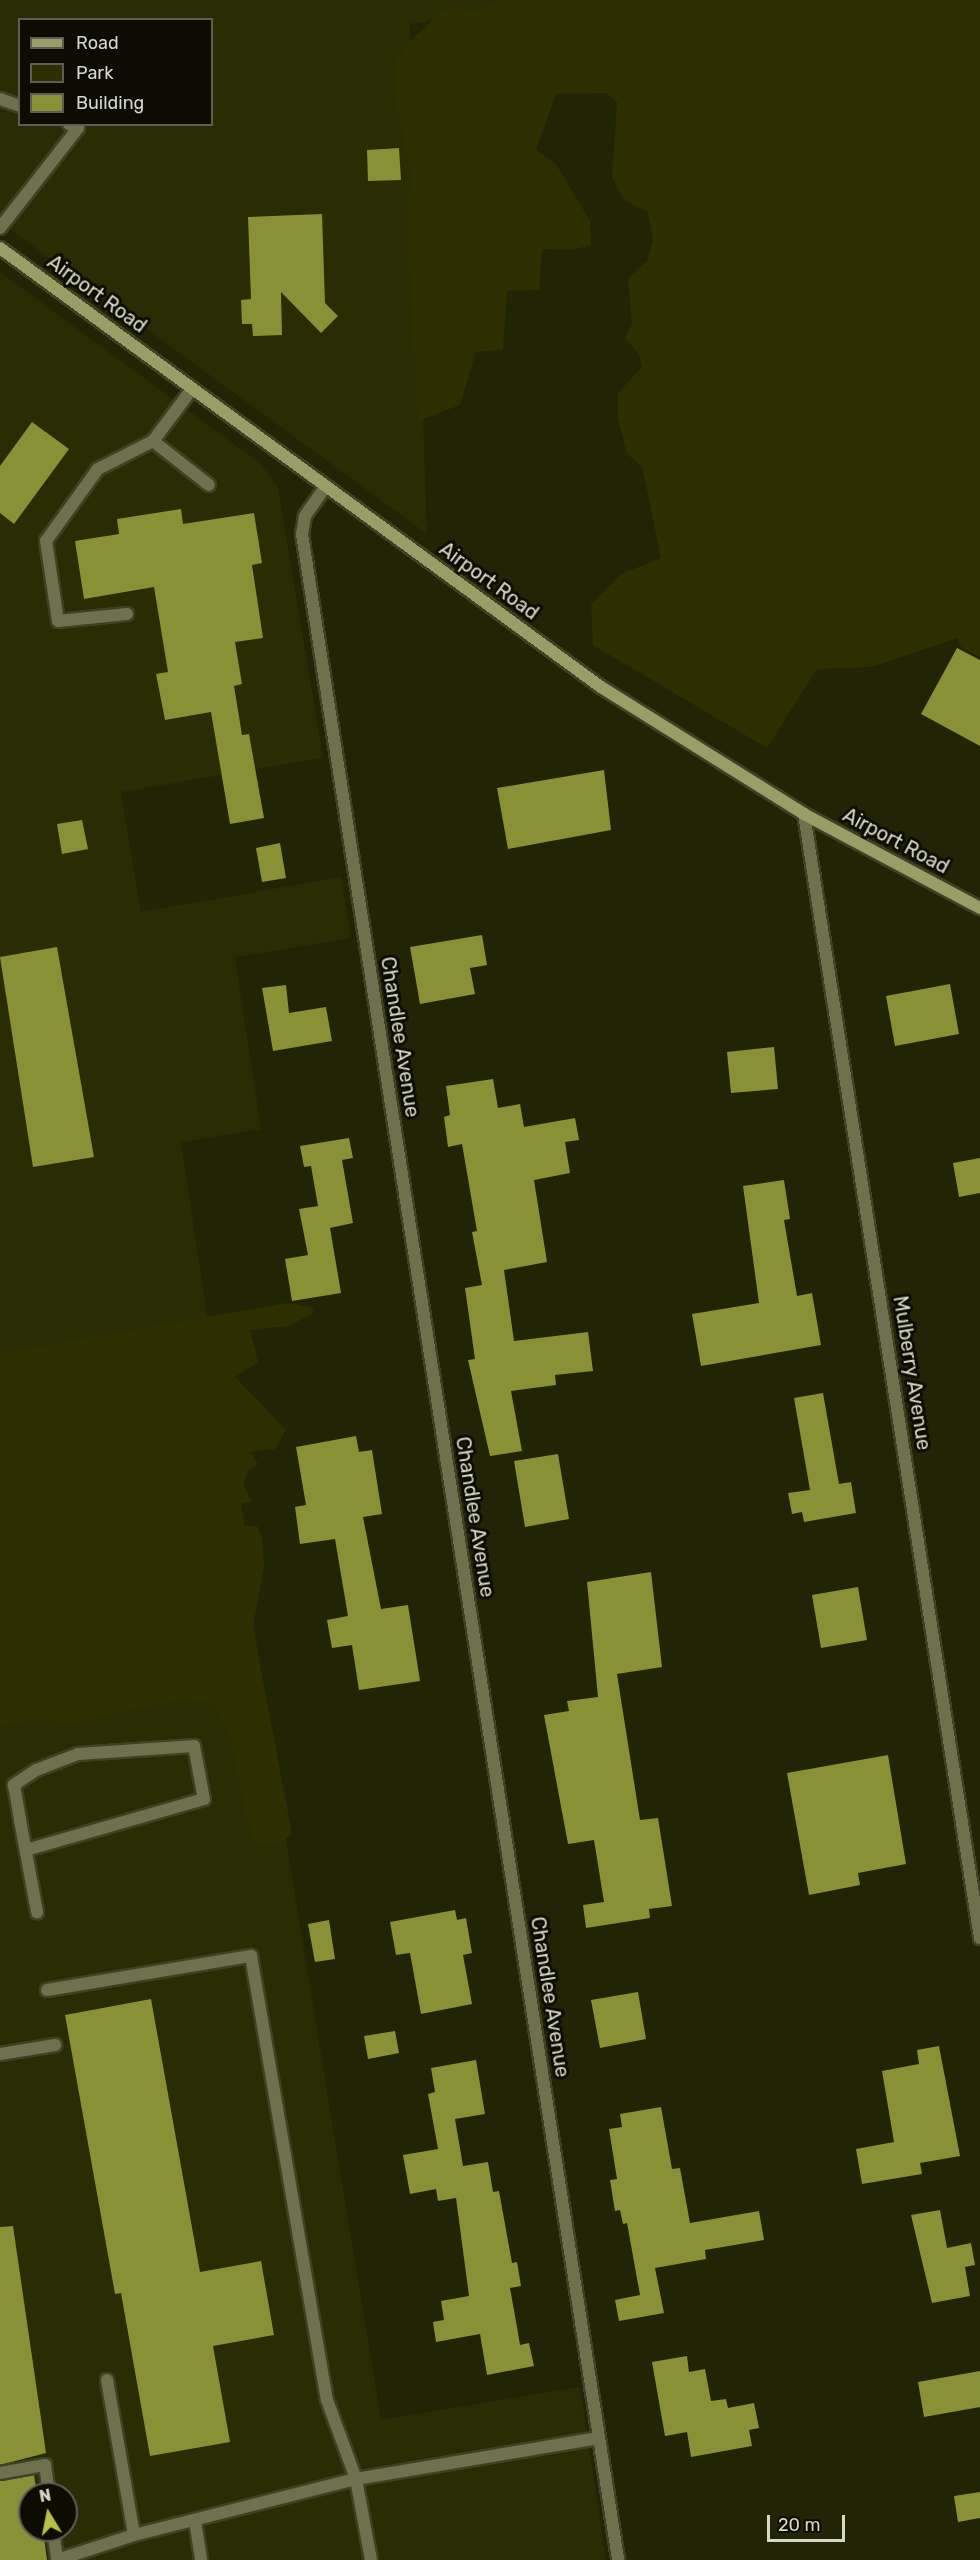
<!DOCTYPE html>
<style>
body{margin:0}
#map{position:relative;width:980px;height:2560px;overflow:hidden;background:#222406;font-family:Rubik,sans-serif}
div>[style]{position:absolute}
.built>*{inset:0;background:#2a2c04}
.green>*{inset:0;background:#2d2f00}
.building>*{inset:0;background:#8a9036}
.roads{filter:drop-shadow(2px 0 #3f4125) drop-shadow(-2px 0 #3f4125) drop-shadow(0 2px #3f4125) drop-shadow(0 -2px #3f4125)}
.service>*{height:12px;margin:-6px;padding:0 6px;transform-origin:6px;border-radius:6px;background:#6e714e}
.minor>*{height:12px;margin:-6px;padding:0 6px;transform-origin:6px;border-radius:6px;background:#6e714e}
.secondary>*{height:12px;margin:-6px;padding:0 6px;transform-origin:6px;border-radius:6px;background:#999e66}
span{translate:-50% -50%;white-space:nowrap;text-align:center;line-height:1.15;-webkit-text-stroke:6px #0c0c03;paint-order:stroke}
.street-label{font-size:20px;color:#d7d9c7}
.legend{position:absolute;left:18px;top:18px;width:195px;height:108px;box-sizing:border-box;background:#0c0c03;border:2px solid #5d5e51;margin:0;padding:8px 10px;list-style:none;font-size:18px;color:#d7d9c7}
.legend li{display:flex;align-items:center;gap:12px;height:30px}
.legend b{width:30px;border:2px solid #5d5e51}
.north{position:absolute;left:18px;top:2482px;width:60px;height:60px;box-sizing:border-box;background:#0c0c03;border:2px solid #5d5e51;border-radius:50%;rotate:350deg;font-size:16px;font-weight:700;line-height:24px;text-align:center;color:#d7d9c7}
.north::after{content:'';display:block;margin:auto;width:21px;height:27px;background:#b9c046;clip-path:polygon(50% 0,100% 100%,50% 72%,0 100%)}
.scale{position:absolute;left:767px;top:2515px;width:78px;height:27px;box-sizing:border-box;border:3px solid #d7d9c7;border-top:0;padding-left:8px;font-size:18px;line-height:21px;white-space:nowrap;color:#d7d9c7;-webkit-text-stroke:4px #0c0c03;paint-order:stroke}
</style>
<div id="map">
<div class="built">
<i style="clip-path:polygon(evenodd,0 0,558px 0,410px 24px,427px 534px,0 222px,0 0,20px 20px,212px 20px,212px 124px,20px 124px,20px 20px)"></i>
<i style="clip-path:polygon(evenodd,0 272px,261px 464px,278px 488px,323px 758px,121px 792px,141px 912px,341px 877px,351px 938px,235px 957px,261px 1129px,181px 1142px,288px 1853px,381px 2420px,580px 2387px,606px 2560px,0 2560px,0 272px,30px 2494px,66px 2494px,66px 2530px,30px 2530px,30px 2494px)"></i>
</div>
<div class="green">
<i style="clip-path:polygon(501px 0,980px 0,980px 657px,961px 647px,957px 638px,872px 667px,817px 669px,767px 748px,593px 645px,591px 604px,621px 574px,661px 558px,642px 466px,627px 454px,618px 418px,618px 393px,642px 367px,639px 354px,625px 338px,632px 324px,628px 278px,648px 260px,653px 239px,648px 212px,624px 200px,612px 179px,617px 102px,606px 93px,556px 94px,536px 150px,556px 164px,590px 221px,591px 245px,571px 250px,542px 249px,539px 290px,507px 291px,503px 349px,476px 352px,460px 405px,418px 421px,407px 235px,410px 176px,393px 86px,395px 62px,406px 45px,446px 8px,481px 11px)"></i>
<i style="clip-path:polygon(287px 1303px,313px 1308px,313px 1314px,287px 1326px,250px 1330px,258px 1362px,235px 1377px,286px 1430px,275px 1449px,250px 1452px,258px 1464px,249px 1469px,243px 1484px,252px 1502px,241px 1504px,245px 1526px,257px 1526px,262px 1538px,264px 1566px,253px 1627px,292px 1834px,281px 1842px,262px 1843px,252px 1840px,230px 1737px,214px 1703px,180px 1700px,63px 1725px,43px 1719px,0 1726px,0 1353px)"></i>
</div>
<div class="building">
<i style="clip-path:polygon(399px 148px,401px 180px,368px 181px,367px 150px)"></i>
<i style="clip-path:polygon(322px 214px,325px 303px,338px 316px,321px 333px,281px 292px,282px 335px,253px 336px,252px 324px,242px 324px,241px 300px,251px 299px,248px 217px)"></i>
<i style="clip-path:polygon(32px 422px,69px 449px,14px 524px,0 513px,0 466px)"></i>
<i style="clip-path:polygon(181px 509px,183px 524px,254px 513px,262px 563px,252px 565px,263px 638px,235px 642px,242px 684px,234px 686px,242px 735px,249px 734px,264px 818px,230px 824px,211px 712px,165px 720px,156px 674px,168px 672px,154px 587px,84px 599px,75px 541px,119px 534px,117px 519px)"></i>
<i style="clip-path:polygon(957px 648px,980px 660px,980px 746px,921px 714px)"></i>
<i style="clip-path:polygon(604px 770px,611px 830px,508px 849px,497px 788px)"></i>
<i style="clip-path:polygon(82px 820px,88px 849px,62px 854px,57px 824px)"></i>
<i style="clip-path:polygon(280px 843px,286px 878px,262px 882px,256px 848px)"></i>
<i style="clip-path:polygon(482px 935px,487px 965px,470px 968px,475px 994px,420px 1004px,410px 947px)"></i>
<i style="clip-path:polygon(57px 947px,94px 1157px,33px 1167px,0 957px)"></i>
<i style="clip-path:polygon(950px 984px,959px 1034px,895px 1046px,886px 996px)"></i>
<i style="clip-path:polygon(286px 985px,289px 1013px,326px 1007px,332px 1041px,273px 1051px,262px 988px)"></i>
<i style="clip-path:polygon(774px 1047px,778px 1089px,731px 1093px,727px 1052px)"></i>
<i style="clip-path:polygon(493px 1079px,498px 1108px,520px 1104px,524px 1127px,575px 1118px,579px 1140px,565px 1142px,570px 1173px,534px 1180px,547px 1262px,504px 1270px,514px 1341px,588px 1332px,593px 1371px,555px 1375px,556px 1385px,511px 1391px,522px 1451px,490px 1456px,468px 1360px,475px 1359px,465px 1288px,482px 1285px,472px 1232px,477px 1231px,462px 1144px,448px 1147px,444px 1117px,450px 1115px,446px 1086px)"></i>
<i style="clip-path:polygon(349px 1138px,353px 1158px,342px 1160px,353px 1223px,330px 1228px,341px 1293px,292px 1301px,285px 1259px,308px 1255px,299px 1209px,318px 1206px,311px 1166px,304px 1167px,300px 1146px)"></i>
<i style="clip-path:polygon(980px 1158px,980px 1193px,959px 1197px,953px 1163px)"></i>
<i style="clip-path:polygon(784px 1180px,790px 1219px,784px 1220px,797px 1296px,812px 1293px,821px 1345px,701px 1366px,692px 1314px,759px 1303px,743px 1186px)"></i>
<i style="clip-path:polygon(823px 1393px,839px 1484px,851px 1482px,856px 1513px,804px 1522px,802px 1512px,792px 1514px,788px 1493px,810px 1490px,794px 1398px)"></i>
<i style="clip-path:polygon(356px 1436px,359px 1452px,372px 1450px,382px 1514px,363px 1517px,381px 1609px,408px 1605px,420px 1681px,359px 1690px,352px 1645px,332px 1648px,327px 1620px,348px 1616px,335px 1539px,300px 1544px,295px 1507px,306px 1505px,296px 1447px)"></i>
<i style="clip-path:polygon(558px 1454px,569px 1519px,525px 1527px,514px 1461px)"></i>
<i style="clip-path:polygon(651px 1572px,662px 1667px,617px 1674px,640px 1820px,658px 1818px,672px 1906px,649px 1909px,650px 1918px,586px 1928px,583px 1905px,604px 1902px,594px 1840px,568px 1844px,544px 1715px,569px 1711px,567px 1701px,598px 1697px,587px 1582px)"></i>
<i style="clip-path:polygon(858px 1587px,867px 1640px,821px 1648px,812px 1595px)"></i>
<i style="clip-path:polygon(888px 1755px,906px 1864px,858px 1873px,860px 1885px,809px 1895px,787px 1773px)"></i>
<i style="clip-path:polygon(455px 1910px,457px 1920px,466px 1918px,472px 1953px,463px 1955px,472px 2004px,421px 2014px,410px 1953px,396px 1955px,390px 1922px)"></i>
<i style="clip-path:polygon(329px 1920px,335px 1959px,315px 1962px,308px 1924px)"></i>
<i style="clip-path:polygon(638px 1992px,646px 2039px,600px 2048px,591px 2000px)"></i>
<i style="clip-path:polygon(151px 1999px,200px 2272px,261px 2261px,274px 2335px,213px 2346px,230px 2442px,150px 2456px,121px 2293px,115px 2294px,65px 2015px)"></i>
<i style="clip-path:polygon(395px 2031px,399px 2053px,368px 2059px,364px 2036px)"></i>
<i style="clip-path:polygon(939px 2046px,960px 2156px,920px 2163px,922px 2174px,862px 2184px,856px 2149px,894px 2142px,882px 2071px,919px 2064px,917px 2050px)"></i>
<i style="clip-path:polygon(476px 2060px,485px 2114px,455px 2119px,463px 2166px,488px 2162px,493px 2192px,499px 2191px,512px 2263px,517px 2262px,521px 2286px,510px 2288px,517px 2327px,520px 2345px,529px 2343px,534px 2366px,487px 2375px,480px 2334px,436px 2342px,433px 2322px,444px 2320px,441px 2301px,469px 2296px,456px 2198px,438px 2201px,436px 2189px,410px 2194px,403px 2155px,438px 2149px,428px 2094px,435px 2092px,431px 2068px)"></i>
<i style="clip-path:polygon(661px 2107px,672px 2169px,680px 2168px,690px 2223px,759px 2211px,764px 2240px,705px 2250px,706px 2259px,655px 2268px,664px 2313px,619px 2321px,615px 2300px,640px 2295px,627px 2223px,623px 2224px,620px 2210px,615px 2211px,610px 2180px,617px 2179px,609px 2129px,622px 2127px,620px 2114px)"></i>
<i style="clip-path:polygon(940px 2210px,947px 2248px,971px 2243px,975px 2265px,965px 2267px,970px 2296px,932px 2303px,911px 2215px)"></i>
<i style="clip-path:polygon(13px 2226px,46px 2453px,0 2465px,0 2227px)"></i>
<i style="clip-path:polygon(687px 2356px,689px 2372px,705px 2369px,711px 2401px,726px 2399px,728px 2408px,754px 2403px,759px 2428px,749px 2430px,752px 2446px,691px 2457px,687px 2432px,665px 2436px,652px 2362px)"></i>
<i style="clip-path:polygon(980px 2371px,980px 2407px,924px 2417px,918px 2382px)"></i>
<i style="clip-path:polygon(34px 2475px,37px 2494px,30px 2494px,30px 2530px,43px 2530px,47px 2560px,0 2560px,0 2481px)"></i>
<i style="clip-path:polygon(980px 2492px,980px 2518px,958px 2522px,954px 2496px)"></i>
</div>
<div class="roads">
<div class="service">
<i style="left:0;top:99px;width:21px;rotate:19deg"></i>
<i style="left:0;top:228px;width:127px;rotate:-52deg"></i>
<i style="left:78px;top:128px;width:10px;rotate:-156deg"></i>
<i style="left:153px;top:441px;width:71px;rotate:38.2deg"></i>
<i style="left:127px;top:614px;width:69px;rotate:174.2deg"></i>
<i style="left:58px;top:621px;width:81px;rotate:-98.5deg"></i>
<i style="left:46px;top:541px;width:89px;rotate:-54.2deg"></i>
<i style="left:98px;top:469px;width:62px;rotate:-27deg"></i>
<i style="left:153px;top:441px;width:65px;rotate:-53.1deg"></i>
<i style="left:26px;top:1850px;width:185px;rotate:-16deg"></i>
<i style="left:204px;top:1799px;width:54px;rotate:-100.7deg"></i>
<i style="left:194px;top:1746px;width:116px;rotate:176.1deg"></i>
<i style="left:78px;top:1754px;width:45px;rotate:159.1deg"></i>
<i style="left:36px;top:1770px;width:27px;rotate:146deg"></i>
<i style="left:14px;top:1785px;width:36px;rotate:80deg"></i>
<i style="left:20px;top:1820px;width:94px;rotate:79.5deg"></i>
<i style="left:47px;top:1990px;width:207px;rotate:-9.5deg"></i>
<i style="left:251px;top:1956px;width:450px;rotate:80.3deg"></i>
<i style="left:327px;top:2400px;width:84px;rotate:69.8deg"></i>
<i style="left:356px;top:2479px;width:82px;rotate:79.5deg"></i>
<i style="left:0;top:2054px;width:56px;rotate:-9.3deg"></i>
<i style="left:107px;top:2380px;width:157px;rotate:80.1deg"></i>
<i style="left:134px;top:2535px;width:229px;rotate:-14.2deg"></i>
<i style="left:356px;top:2479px;width:246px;rotate:-9.6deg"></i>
<i style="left:0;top:2473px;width:46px;rotate:-10.1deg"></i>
<i style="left:45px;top:2465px;width:29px;rotate:82deg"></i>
<i style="left:195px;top:2521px;width:39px;rotate:81deg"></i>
<i style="left:53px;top:2530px;width:27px;rotate:82deg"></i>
<i style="left:57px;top:2560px;width:81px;rotate:-18deg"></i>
</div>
<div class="minor">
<i style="left:326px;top:486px;width:37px;rotate:125deg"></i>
<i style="left:305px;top:516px;width:18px;rotate:99deg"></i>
<i style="left:302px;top:534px;width:2050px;rotate:81.13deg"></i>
<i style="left:804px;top:814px;width:1138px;rotate:81.1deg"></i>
</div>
<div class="secondary">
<i style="left:0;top:248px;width:744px;rotate:36.15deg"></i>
<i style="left:601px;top:687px;width:239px;rotate:32deg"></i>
<i style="left:804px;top:814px;width:200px;rotate:28.1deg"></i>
</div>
</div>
<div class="street-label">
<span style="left:97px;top:294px;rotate:36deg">Airport Road</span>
<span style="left:489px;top:581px;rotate:36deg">Airport Road</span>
<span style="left:896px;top:841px;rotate:28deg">Airport Road</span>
<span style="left:400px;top:1037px;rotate:81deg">Chandlee Avenue</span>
<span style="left:912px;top:1373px;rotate:81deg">Mulberry Avenue</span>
<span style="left:475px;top:1517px;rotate:81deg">Chandlee Avenue</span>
<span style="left:550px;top:1997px;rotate:81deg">Chandlee Avenue</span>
</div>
<ul class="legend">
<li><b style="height:8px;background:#999e66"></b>Road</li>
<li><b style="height:16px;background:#2d2f00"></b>Park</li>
<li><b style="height:16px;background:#8a9036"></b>Building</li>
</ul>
<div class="north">N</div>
<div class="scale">20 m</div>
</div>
